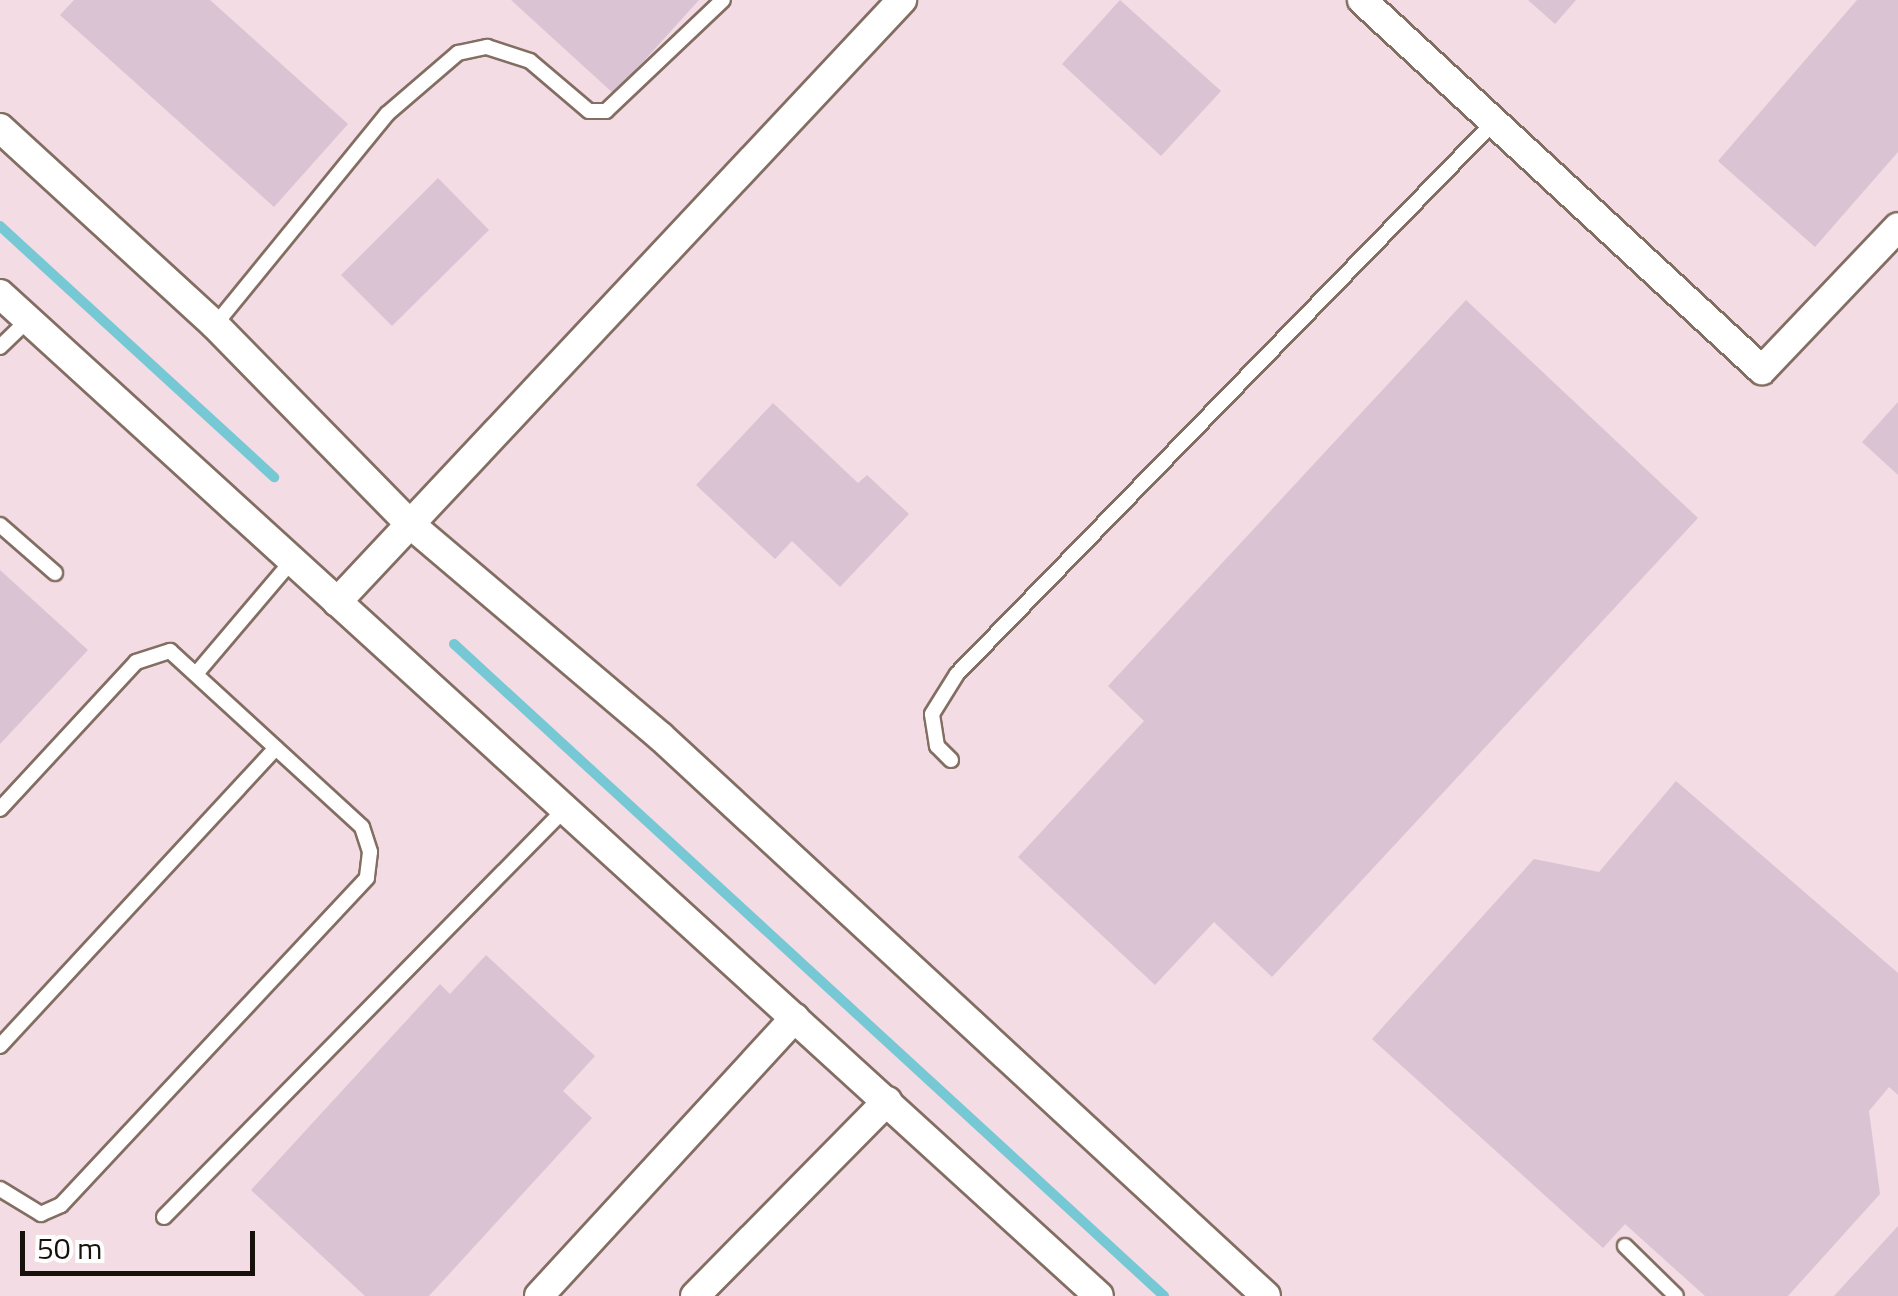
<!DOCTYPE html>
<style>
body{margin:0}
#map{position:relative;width:1898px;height:1296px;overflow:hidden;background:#fce9de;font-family:"Titillium Web",sans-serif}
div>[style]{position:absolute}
.industrial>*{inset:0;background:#f4dce5}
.stream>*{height:10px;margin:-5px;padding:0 5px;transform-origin:5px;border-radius:5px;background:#76c8d4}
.building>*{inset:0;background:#dac3d2}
.roads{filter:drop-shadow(2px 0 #836e62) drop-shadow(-2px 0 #836e62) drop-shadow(0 2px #836e62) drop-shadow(0 -2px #836e62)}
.lane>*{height:14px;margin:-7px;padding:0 7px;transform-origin:7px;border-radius:7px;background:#fff}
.street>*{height:28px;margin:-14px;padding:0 14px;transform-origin:14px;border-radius:14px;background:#fff}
span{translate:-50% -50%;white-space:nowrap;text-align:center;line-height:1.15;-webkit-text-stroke:8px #fff;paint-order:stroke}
.scale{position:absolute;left:20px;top:1231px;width:235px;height:45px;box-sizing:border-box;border:5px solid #18100b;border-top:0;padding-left:12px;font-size:30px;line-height:35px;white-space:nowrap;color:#18100b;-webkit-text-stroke:8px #fff;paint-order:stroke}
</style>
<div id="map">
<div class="industrial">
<i style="clip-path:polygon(0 0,1898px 0,1898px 1296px,0 1296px)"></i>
</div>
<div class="stream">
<i style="left:0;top:226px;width:372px;rotate:42.5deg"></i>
<i style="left:454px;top:644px;width:964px;rotate:42.56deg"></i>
</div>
<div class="building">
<i style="clip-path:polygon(74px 0,210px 0,348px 124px,274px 207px,60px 15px)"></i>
<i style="clip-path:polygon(511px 0,699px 0,614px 94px)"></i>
<i style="clip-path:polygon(1120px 0,1221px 91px,1161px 156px,1062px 64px)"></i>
<i style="clip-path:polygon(1528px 0,1576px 0,1555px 24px)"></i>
<i style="clip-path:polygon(1857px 0,1898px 0,1898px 152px,1815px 247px,1718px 161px)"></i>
<i style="clip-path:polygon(438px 178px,489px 230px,392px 326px,341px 275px)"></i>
<i style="clip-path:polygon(1466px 300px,1698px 518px,1272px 977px,1214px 922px,1155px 985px,1018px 857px,1144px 721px,1108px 686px)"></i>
<i style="clip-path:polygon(1898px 402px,1898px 475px,1862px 442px)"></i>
<i style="clip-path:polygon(773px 403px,858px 483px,867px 475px,909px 514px,840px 587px,792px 541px,775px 559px,696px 485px)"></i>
<i style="clip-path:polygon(0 570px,88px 650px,0 744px)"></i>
<i style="clip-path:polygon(1676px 781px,1898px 973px,1898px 1095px,1889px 1087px,1869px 1111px,1880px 1194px,1788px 1296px,1705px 1296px,1625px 1224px,1603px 1248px,1372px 1039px,1534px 859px,1599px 872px)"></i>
<i style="clip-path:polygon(486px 955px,595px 1056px,563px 1091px,592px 1118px,429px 1296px,365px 1296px,251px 1190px,440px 984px,450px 994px)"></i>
<i style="clip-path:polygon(1898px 1226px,1898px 1296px,1834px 1296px)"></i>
</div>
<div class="roads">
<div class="lane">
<i style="left:215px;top:325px;width:272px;rotate:-50.8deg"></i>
<i style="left:387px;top:114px;width:94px;rotate:-40.7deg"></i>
<i style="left:458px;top:53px;width:30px;rotate:-12deg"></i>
<i style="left:487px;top:47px;width:45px;rotate:18deg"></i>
<i style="left:530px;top:61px;width:77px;rotate:40.3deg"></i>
<i style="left:589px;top:111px;width:17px"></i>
<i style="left:606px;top:111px;width:161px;rotate:-43.5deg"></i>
<i style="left:0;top:347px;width:39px;rotate:-44deg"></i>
<i style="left:0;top:525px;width:73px;rotate:41.1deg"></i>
<i style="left:196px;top:674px;width:147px;rotate:-49.7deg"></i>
<i style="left:951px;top:760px;width:20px;rotate:-135deg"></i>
<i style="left:937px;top:746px;width:32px;rotate:-99deg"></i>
<i style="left:932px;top:714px;width:47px;rotate:-58deg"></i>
<i style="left:957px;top:674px;width:773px;rotate:-45.79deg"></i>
<i style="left:0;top:809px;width:200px;rotate:-47.2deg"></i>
<i style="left:136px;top:662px;width:36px;rotate:-18deg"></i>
<i style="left:170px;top:651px;width:260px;rotate:42.5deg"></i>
<i style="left:362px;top:827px;width:26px;rotate:72deg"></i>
<i style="left:370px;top:852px;width:26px;rotate:97deg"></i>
<i style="left:367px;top:878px;width:448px;rotate:133.1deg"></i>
<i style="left:61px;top:1205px;width:22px;rotate:156deg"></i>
<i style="left:41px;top:1214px;width:48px;rotate:-148.6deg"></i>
<i style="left:0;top:1046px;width:406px;rotate:-47.2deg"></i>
<i style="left:164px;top:1217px;width:572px;rotate:-45.5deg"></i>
<i style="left:1625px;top:1246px;width:71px;rotate:44.4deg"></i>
</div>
<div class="street">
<i style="left:1362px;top:0;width:545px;rotate:42.77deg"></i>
<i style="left:1762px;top:370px;width:197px;rotate:-46.4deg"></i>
<i style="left:0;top:128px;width:292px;rotate:42.5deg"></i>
<i style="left:215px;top:325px;width:279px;rotate:45.6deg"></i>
<i style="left:410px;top:524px;width:328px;rotate:40.3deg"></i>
<i style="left:660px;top:736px;width:825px;rotate:42.74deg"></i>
<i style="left:0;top:294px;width:1487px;rotate:42.36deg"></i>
<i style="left:337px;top:602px;width:826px;rotate:-46.82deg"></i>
<i style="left:539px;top:1296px;width:378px;rotate:-47.4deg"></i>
<i style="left:695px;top:1296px;width:274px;rotate:-45.4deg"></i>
</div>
</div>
<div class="scale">50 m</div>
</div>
